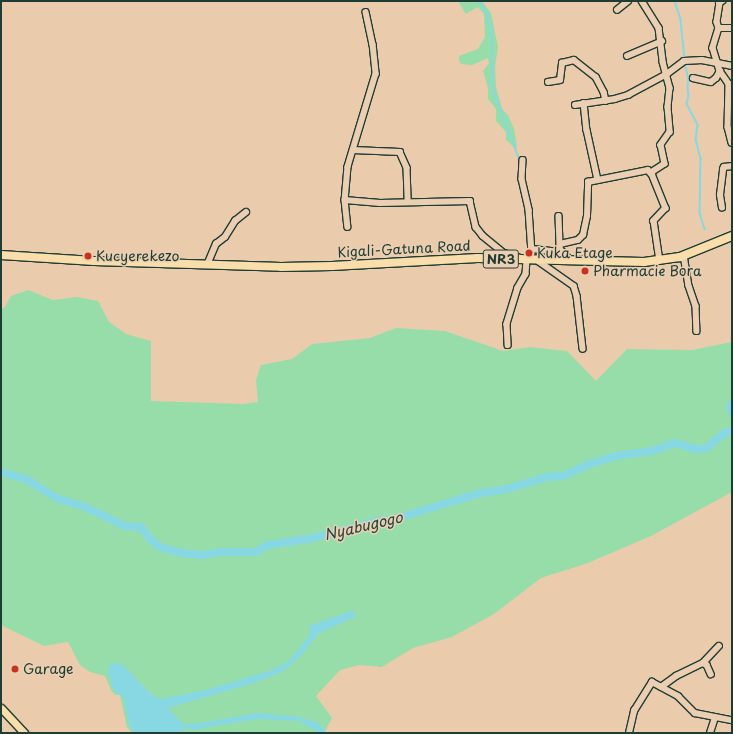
<!DOCTYPE html>
<style>
body{margin:0}
#map{position:relative;width:733px;height:734px;overflow:hidden;background:#eaccac;font-family:"Playpen Sans",sans-serif}
div>[style]{position:absolute}
.green>*{inset:0;background:#97dda9}
.water>*{inset:0;background:#87d8e3}
.stream>*{height:1.5px;margin:-0.75px;padding:0 0.75px;transform-origin:0.75px;border-radius:0.75px;background:#87d8e3}
.river>*{height:8px;margin:-4px;padding:0 4px;transform-origin:4px;border-radius:4px;background:#87d8e3}
.roads{filter:drop-shadow(1px 0 #1f3d34) drop-shadow(-1px 0 #1f3d34) drop-shadow(0 1px #1f3d34) drop-shadow(0 -1px #1f3d34)}
.minor>*{height:5.5px;margin:-2.75px;padding:0 2.75px;transform-origin:2.75px;border-radius:2.75px;background:#eccfb2}
.major>*{height:7px;margin:-3.5px;padding:0 3.5px;transform-origin:3.5px;border-radius:3.5px;background:#f9deab}
.highway>*{height:8px;margin:-4px;padding:0 4px;transform-origin:4px;border-radius:4px;background:#f9deab}
.dots>*{width:11px;height:11px;translate:-50% -50%;box-sizing:border-box;border:2px solid #eccfb2;border-radius:50%}
span{translate:-50% -50%;white-space:nowrap;text-align:center;line-height:1.15;-webkit-text-stroke:3px #eccfb2;paint-order:stroke}
.shield-label span{padding:1px 3px;background:#eccfb2;border:1px solid;border-radius:3px;-webkit-text-stroke-width:0}
.shield-label{font-size:13px;color:#1f3d34;font-weight:700}
.street-label{font-size:14px;color:#1f3d34}
.poi-label{font-size:14px;color:#1f3d34}
.left{translate:0 -50%;text-align:left}
.water-label{font-size:15px;color:#24453d;font-style:italic}
.frame{position:absolute;inset:0;border:2px solid #1f3d34;pointer-events:none}
</style>
<div id="map">
<div class="green">
<i style="clip-path:polygon(458px 1px,482px 1px,491px 13px,498px 47px,495px 67px,496px 87px,502px 109px,508px 115px,514px 129px,517px 146px,516px 149px,506px 140px,506px 132px,496px 121px,496px 109px,488px 99px,488px 88px,483px 71px,489px 63px,488px 58px,472px 65px,461px 64px,459px 60px,459px 56px,478px 49px,485px 37px,484px 14px,478px 7px,466px 14px)"></i>
<i style="clip-path:polygon(28px 290px,53px 300px,77px 297px,98px 301px,109px 322px,126px 334px,151px 341px,151px 401px,243px 404px,258px 402px,256px 380px,261px 365px,292px 359px,312px 344px,370px 338px,396px 328px,445px 331px,503px 351px,529px 347px,567px 351px,596px 381px,627px 349px,692px 350px,732px 342px,732px 492px,651px 536px,588px 563px,541px 578px,494px 614px,452px 637px,413px 648px,382px 667px,359px 665px,340px 670px,316px 696px,332px 718px,324px 733px,132px 733px,127px 727px,120px 695px,115px 695px,111px 690px,105px 676px,90px 672px,80px 665px,68px 642px,44px 646px,1px 625px,1px 308px,4px 308px,11px 296px)"></i>
</div>
<div class="water">
<i style="clip-path:polygon(354px 610px,355px 617px,318px 634px,301px 656px,282px 672px,251px 684px,168px 708px,183px 724px,200px 723px,257px 713px,299px 717px,318px 723px,326px 731px,320px 733px,299px 721px,259px 719px,213px 726px,196px 730px,183px 728px,182px 733px,136px 733px,130px 728px,124px 698px,114px 691px,108px 671px,109px 665px,116px 663px,123px 665px,151px 694px,160px 699px,206px 690px,269px 671px,286px 663px,295px 654px,311px 633px,309px 626px)"></i>
</div>
<div class="stream">
<i style="left:480px;top:1px;width:12px;rotate:59deg"></i>
<i style="left:486px;top:11px;width:22px;rotate:74deg"></i>
<i style="left:492px;top:32px;width:56px;rotate:89deg"></i>
<i style="left:493px;top:88px;width:75px;rotate:69.6deg"></i>
<i style="left:675px;top:1px;width:20px;rotate:72deg"></i>
<i style="left:681px;top:20px;width:40px;rotate:84.3deg"></i>
<i style="left:685px;top:63px;width:16px;rotate:76deg"></i>
<i style="left:689px;top:79px;width:8px;rotate:97deg"></i>
<i style="left:688px;top:87px;width:9px;rotate:84deg"></i>
<i style="left:689px;top:96px;width:8px;rotate:104deg"></i>
<i style="left:687px;top:104px;width:24px;rotate:62deg"></i>
<i style="left:698px;top:125px;width:14px;rotate:98deg"></i>
<i style="left:696px;top:139px;width:21px;rotate:76deg"></i>
<i style="left:701px;top:159px;width:54px;rotate:91.1deg"></i>
<i style="left:700px;top:213px;width:17px;rotate:73deg"></i>
</div>
<div class="river">
<i style="left:732px;top:403px;width:5px;rotate:112deg"></i>
<i style="left:730px;top:408px;width:4px;rotate:63deg"></i>
<i style="left:1px;top:472px;width:26px;rotate:16deg"></i>
<i style="left:26px;top:479px;width:36px;rotate:32deg"></i>
<i style="left:56px;top:498px;width:30px;rotate:17deg"></i>
<i style="left:85px;top:507px;width:44px;rotate:25.4deg"></i>
<i style="left:125px;top:526px;width:16px;rotate:4deg"></i>
<i style="left:141px;top:527px;width:16px;rotate:52deg"></i>
<i style="left:151px;top:540px;width:11px;rotate:38deg"></i>
<i style="left:160px;top:547px;width:22px;rotate:16deg"></i>
<i style="left:181px;top:553px;width:22px;rotate:5deg"></i>
<i style="left:203px;top:555px;width:20px;rotate:-9deg"></i>
<i style="left:223px;top:552px;width:33px"></i>
<i style="left:256px;top:552px;width:14px;rotate:-30deg"></i>
<i style="left:268px;top:545px;width:46px;rotate:-8.8deg"></i>
<i style="left:313px;top:538px;width:66px;rotate:-14.9deg"></i>
<i style="left:377px;top:521px;width:18px;rotate:-6deg"></i>
<i style="left:395px;top:519px;width:86px;rotate:-17deg"></i>
<i style="left:477px;top:494px;width:35px;rotate:-10deg"></i>
<i style="left:511px;top:488px;width:37px;rotate:-17deg"></i>
<i style="left:546px;top:477px;width:17px;rotate:-3deg"></i>
<i style="left:563px;top:476px;width:30px;rotate:-24deg"></i>
<i style="left:590px;top:464px;width:27px;rotate:-17deg"></i>
<i style="left:616px;top:456px;width:37px;rotate:-8deg"></i>
<i style="left:653px;top:451px;width:23px;rotate:-20deg"></i>
<i style="left:675px;top:443px;width:22px;rotate:16deg"></i>
<i style="left:696px;top:449px;width:9px"></i>
<i style="left:705px;top:449px;width:26px;rotate:-39deg"></i>
<i style="left:725px;top:433px;width:8px;rotate:-23deg"></i>
</div>
<div class="roads">
<div class="minor">
<i style="left:642px;top:1px;width:32px;rotate:58deg"></i>
<i style="left:659px;top:28px;width:34px;rotate:83deg"></i>
<i style="left:663px;top:62px;width:27px;rotate:75deg"></i>
<i style="left:670px;top:88px;width:19px;rotate:96deg"></i>
<i style="left:668px;top:107px;width:25px;rotate:85deg"></i>
<i style="left:670px;top:132px;width:16px;rotate:125deg"></i>
<i style="left:661px;top:145px;width:19px;rotate:78deg"></i>
<i style="left:665px;top:164px;width:17px;rotate:147deg"></i>
<i style="left:723px;top:1px;width:4px;rotate:146deg"></i>
<i style="left:720px;top:3px;width:19px;rotate:99deg"></i>
<i style="left:717px;top:22px;width:6px;rotate:72deg"></i>
<i style="left:719px;top:28px;width:21px;rotate:107deg"></i>
<i style="left:713px;top:48px;width:24px;rotate:73deg"></i>
<i style="left:720px;top:71px;width:16px;rotate:55deg"></i>
<i style="left:729px;top:84px;width:43px;rotate:91.3deg"></i>
<i style="left:728px;top:127px;width:16px;rotate:76deg"></i>
<i style="left:617px;top:10px;width:14px;rotate:-39deg"></i>
<i style="left:366px;top:12px;width:33px;rotate:78deg"></i>
<i style="left:373px;top:44px;width:30px;rotate:84deg"></i>
<i style="left:376px;top:74px;width:97px;rotate:106.8deg"></i>
<i style="left:348px;top:167px;width:33px;rotate:95deg"></i>
<i style="left:345px;top:200px;width:35px;rotate:5deg"></i>
<i style="left:380px;top:203px;width:90px;rotate:-1.3deg"></i>
<i style="left:470px;top:201px;width:27px;rotate:77deg"></i>
<i style="left:476px;top:227px;width:11px;rotate:52deg"></i>
<i style="left:483px;top:236px;width:27px;rotate:39deg"></i>
<i style="left:504px;top:253px;width:24px;rotate:17deg"></i>
<i style="left:527px;top:260px;width:14px;rotate:94deg"></i>
<i style="left:526px;top:274px;width:16px;rotate:120deg"></i>
<i style="left:518px;top:288px;width:38px;rotate:107deg"></i>
<i style="left:507px;top:324px;width:21px;rotate:87deg"></i>
<i style="left:719px;top:28px;width:13px"></i>
<i style="left:627px;top:56px;width:38px;rotate:-23deg"></i>
<i style="left:693px;top:78px;width:18px;rotate:13deg"></i>
<i style="left:711px;top:82px;width:6px;rotate:-39deg"></i>
<i style="left:716px;top:78px;width:8px;rotate:-60deg"></i>
<i style="left:548px;top:82px;width:12px;rotate:-9deg"></i>
<i style="left:560px;top:80px;width:17px;rotate:-83deg"></i>
<i style="left:562px;top:63px;width:12px;rotate:-14deg"></i>
<i style="left:574px;top:60px;width:28px;rotate:38deg"></i>
<i style="left:596px;top:77px;width:17px;rotate:62deg"></i>
<i style="left:604px;top:92px;width:9px;rotate:77deg"></i>
<i style="left:584px;top:103px;width:27px;rotate:84deg"></i>
<i style="left:587px;top:130px;width:51px;rotate:77.6deg"></i>
<i style="left:575px;top:105px;width:40px;rotate:-8.5deg"></i>
<i style="left:615px;top:99px;width:14px;rotate:-17deg"></i>
<i style="left:628px;top:95px;width:44px;rotate:-28.3deg"></i>
<i style="left:667px;top:74px;width:21px;rotate:-37deg"></i>
<i style="left:684px;top:61px;width:18px;rotate:-3deg"></i>
<i style="left:702px;top:60px;width:31px;rotate:11deg"></i>
<i style="left:353px;top:150px;width:47px;rotate:2.4deg"></i>
<i style="left:400px;top:152px;width:17px;rotate:66deg"></i>
<i style="left:407px;top:168px;width:34px;rotate:88deg"></i>
<i style="left:523px;top:160px;width:19px;rotate:93deg"></i>
<i style="left:522px;top:179px;width:32px;rotate:77deg"></i>
<i style="left:529px;top:210px;width:39px;rotate:86deg"></i>
<i style="left:532px;top:249px;width:31px;rotate:6deg"></i>
<i style="left:345px;top:200px;width:27px;rotate:84deg"></i>
<i style="left:722px;top:208px;width:13px;rotate:-99deg"></i>
<i style="left:720px;top:195px;width:26px;rotate:-83deg"></i>
<i style="left:723px;top:169px;width:2px;rotate:-63deg"></i>
<i style="left:724px;top:167px;width:8px;rotate:-7deg"></i>
<i style="left:559px;top:216px;width:33px;rotate:88deg"></i>
<i style="left:560px;top:249px;width:16px;rotate:47deg"></i>
<i style="left:560px;top:244px;width:18px;rotate:-13deg"></i>
<i style="left:578px;top:240px;width:7px;rotate:-45deg"></i>
<i style="left:583px;top:235px;width:19px;rotate:-78deg"></i>
<i style="left:587px;top:216px;width:34px;rotate:-88deg"></i>
<i style="left:588px;top:182px;width:61px;rotate:-11.3deg"></i>
<i style="left:648px;top:170px;width:6px;rotate:45deg"></i>
<i style="left:652px;top:174px;width:37px;rotate:68deg"></i>
<i style="left:666px;top:208px;width:18px;rotate:133deg"></i>
<i style="left:654px;top:221px;width:40px;rotate:81.5deg"></i>
<i style="left:684px;top:255px;width:31px;rotate:81deg"></i>
<i style="left:689px;top:286px;width:21px;rotate:71deg"></i>
<i style="left:696px;top:306px;width:25px;rotate:88deg"></i>
<i style="left:537px;top:260px;width:45px;rotate:35.1deg"></i>
<i style="left:574px;top:286px;width:10px;rotate:73deg"></i>
<i style="left:577px;top:296px;width:53px;rotate:83.5deg"></i>
<i style="left:207px;top:265px;width:23px;rotate:-67deg"></i>
<i style="left:216px;top:244px;width:11px;rotate:-38deg"></i>
<i style="left:225px;top:237px;width:19px;rotate:-58deg"></i>
<i style="left:235px;top:221px;width:14px;rotate:-39deg"></i>
<i style="left:703px;top:663px;width:23px;rotate:-47deg"></i>
<i style="left:661px;top:687px;width:19px;rotate:-36deg"></i>
<i style="left:676px;top:676px;width:30px;rotate:-26deg"></i>
<i style="left:703px;top:663px;width:4px;rotate:27deg"></i>
<i style="left:707px;top:665px;width:10px;rotate:66deg"></i>
<i style="left:629px;top:733px;width:23px;rotate:-77deg"></i>
<i style="left:634px;top:711px;width:34px;rotate:-58deg"></i>
<i style="left:652px;top:682px;width:30px;rotate:28deg"></i>
<i style="left:678px;top:696px;width:24px;rotate:45deg"></i>
<i style="left:695px;top:713px;width:38px;rotate:11deg"></i>
<i style="left:710px;top:733px;width:16px;rotate:-72deg"></i>
</div>
<div class="major">
<i style="left:1px;top:708px;width:34px;rotate:47deg"></i>
</div>
<div class="highway">
<i style="left:1px;top:255px;width:93px;rotate:3.7deg"></i>
<i style="left:94px;top:261px;width:187px;rotate:1.8deg"></i>
<i style="left:281px;top:267px;width:51px;rotate:-1.1deg"></i>
<i style="left:332px;top:266px;width:146px;rotate:-3.1deg"></i>
<i style="left:478px;top:258px;width:166px;rotate:1.4deg"></i>
<i style="left:644px;top:262px;width:36px;rotate:-8deg"></i>
<i style="left:680px;top:257px;width:56px;rotate:-22deg"></i>
</div>
</div>
<div class="dots">
<i style="left:529px;top:253px;background:#c8321e"></i>
<i style="left:88px;top:256px;background:#c8321e"></i>
<i style="left:585px;top:271px;background:#c8321e"></i>
<i style="left:15px;top:669px;background:#c8321e"></i>
</div>
<div class="shield-label">
<span style="left:501px;top:259px">NR3</span>
</div>
<div class="street-label">
<span style="left:404px;top:249px;rotate:-3deg">Kigali-Gatuna Road</span>
</div>
<div class="poi-label">
<span class="left" style="left:537px;top:253px">Kuka Etage</span>
<span class="left" style="left:96px;top:256px">Kucyerekezo</span>
<span class="left" style="left:593px;top:271px">Pharmacie Bora</span>
<span class="left" style="left:23px;top:669px">Garage</span>
</div>
<div class="water-label">
<span style="left:363px;top:525px;rotate:-13deg">Nyabugogo</span>
</div>
<div class="frame"></div>
</div>
